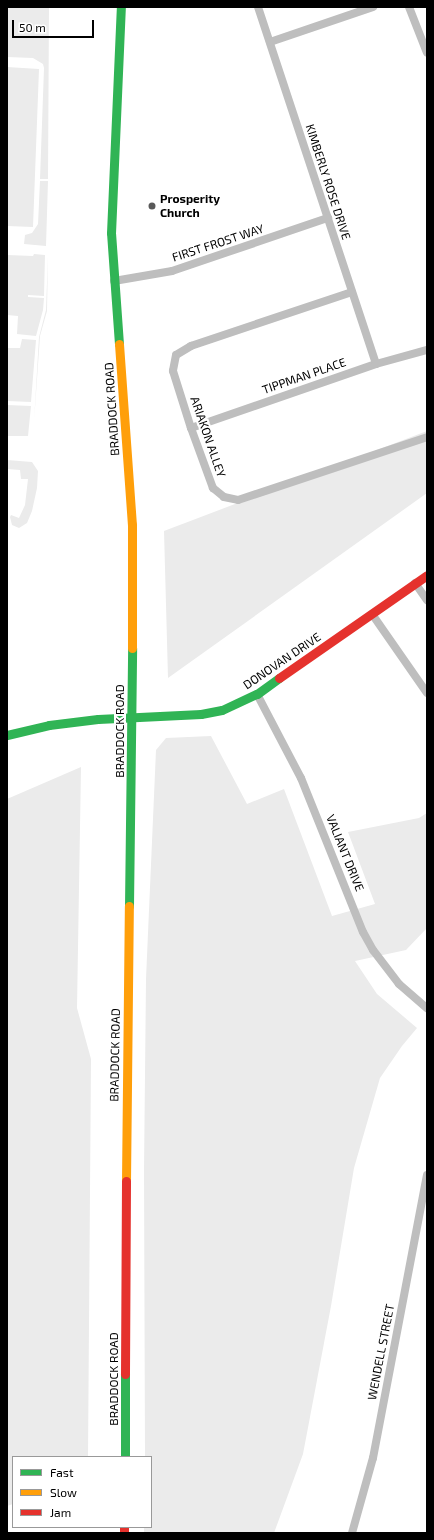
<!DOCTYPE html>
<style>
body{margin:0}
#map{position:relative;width:434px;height:1540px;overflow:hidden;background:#fff;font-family:"Exo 2",sans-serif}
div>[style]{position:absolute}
.green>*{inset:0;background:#ebebeb}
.street>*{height:8px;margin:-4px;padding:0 4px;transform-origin:4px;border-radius:4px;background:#bebebe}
.fast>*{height:9px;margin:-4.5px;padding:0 4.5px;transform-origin:4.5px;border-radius:4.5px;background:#30b455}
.slow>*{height:9px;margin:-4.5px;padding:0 4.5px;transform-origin:4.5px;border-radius:4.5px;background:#ff9f0a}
.jam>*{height:9px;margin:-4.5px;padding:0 4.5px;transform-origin:4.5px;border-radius:4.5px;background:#e5322d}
.dots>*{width:11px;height:11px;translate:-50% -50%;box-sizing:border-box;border:2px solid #fff;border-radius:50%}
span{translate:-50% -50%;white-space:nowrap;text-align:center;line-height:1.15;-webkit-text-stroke:4px #fff;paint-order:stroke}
.street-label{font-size:12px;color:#000}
.poi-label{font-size:12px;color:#000;font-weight:700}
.left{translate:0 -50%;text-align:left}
.frame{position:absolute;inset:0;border:8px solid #000;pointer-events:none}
.legend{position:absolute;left:12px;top:1456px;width:140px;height:72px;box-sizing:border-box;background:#fff;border:1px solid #999;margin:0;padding:5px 7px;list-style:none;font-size:12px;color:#000}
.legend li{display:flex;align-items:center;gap:8px;height:20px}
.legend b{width:20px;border:1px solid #999}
.scale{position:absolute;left:12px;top:20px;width:82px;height:18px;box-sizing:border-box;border:2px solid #000;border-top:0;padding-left:5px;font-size:12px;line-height:14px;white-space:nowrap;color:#000;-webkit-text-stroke:3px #fff;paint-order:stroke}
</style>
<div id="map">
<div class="green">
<i style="clip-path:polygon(7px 7px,49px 7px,48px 179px,40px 179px,44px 68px,43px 64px,33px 58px,7px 57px)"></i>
<i style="clip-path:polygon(7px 67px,39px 69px,33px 227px,7px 226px)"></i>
<i style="clip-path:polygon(40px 181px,48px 181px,46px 246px,24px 244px,25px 235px,32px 233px,38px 224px)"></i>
<i style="clip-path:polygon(34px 254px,45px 255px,44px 296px,28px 295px,28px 297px,44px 298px,43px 310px,36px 336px,17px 334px,18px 316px,7px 315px,7px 255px,33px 256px)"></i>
<i style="clip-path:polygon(48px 255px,47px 311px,40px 336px,34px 422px,39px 337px,46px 310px)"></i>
<i style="clip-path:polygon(22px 339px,36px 340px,31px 402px,7px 401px,7px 348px,20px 348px)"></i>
<i style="clip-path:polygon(7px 405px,31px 406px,28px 436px,7px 436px)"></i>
<i style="clip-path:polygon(427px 431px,427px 493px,168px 678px,164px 531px)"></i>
<i style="clip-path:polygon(7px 460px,32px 462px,38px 471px,37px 488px,32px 511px,27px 523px,19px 528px,12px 525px,10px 517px,11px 515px,19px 518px,25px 505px,28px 479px,21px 479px,20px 470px,7px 469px)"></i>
<i style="clip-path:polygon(211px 736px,247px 804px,284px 789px,332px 916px,375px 904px,348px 832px,419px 818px,427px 813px,427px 928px,406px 950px,355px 961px,377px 994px,417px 1028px,402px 1046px,380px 1078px,354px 1168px,331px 1306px,303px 1454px,274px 1533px,144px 1533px,144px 1527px,151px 1527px,151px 1457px,145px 1457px,144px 1171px,146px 979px,156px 750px,166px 738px)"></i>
<i style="clip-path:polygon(81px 767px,77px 1008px,91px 1059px,88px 1457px,13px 1457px,13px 1504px,7px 1506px,7px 799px)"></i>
</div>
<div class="street">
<i style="left:258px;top:7px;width:376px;rotate:71.7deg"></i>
<i style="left:409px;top:7px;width:49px;rotate:68.6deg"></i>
<i style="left:270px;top:42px;width:109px;rotate:-18.8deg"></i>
<i style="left:114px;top:281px;width:59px;rotate:-9.8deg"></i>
<i style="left:172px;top:271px;width:165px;rotate:-18.8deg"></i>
<i style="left:352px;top:292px;width:170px;rotate:161.5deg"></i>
<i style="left:191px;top:346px;width:17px;rotate:149deg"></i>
<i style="left:176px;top:355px;width:16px;rotate:101deg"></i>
<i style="left:173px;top:371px;width:60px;rotate:72.5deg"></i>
<i style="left:191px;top:428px;width:64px;rotate:69.9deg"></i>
<i style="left:213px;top:488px;width:14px;rotate:39deg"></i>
<i style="left:224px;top:497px;width:14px;rotate:12deg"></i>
<i style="left:238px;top:500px;width:199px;rotate:-18.4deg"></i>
<i style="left:191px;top:428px;width:196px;rotate:-19.1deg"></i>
<i style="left:376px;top:364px;width:53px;rotate:-15.4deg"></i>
<i style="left:415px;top:583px;width:21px;rotate:55deg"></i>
<i style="left:372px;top:614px;width:96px;rotate:55.2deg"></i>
<i style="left:257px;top:694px;width:95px;rotate:62.4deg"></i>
<i style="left:301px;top:778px;width:166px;rotate:68.1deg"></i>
<i style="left:363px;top:932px;width:21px;rotate:61deg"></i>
<i style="left:373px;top:950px;width:43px;rotate:52.6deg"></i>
<i style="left:399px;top:984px;width:37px;rotate:41deg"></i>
<i style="left:352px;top:1533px;width:78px;rotate:-74.4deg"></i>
<i style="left:373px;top:1458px;width:288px;rotate:-79.2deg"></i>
</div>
<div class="fast">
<i style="left:119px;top:344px;width:111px;rotate:-94.1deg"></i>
<i style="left:111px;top:233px;width:226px;rotate:-87.5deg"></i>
<i style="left:7px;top:735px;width:43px;rotate:-13.4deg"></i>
<i style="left:49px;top:725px;width:49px;rotate:-7deg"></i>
<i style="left:98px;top:719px;width:103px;rotate:-2.8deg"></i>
<i style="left:201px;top:714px;width:21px;rotate:-11deg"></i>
<i style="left:222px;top:710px;width:38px;rotate:-25deg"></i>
<i style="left:257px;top:694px;width:27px;rotate:-36deg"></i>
<i style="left:129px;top:906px;width:258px;rotate:-89.3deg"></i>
<i style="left:125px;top:1457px;width:83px;rotate:-90deg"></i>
</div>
<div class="slow">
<i style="left:119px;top:344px;width:181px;rotate:85.9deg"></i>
<i style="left:132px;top:525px;width:123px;rotate:90deg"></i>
<i style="left:126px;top:1181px;width:275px;rotate:-89.4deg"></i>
</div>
<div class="jam">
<i style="left:279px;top:678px;width:180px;rotate:-34.8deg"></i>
<i style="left:125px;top:1374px;width:193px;rotate:-89.7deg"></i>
<i style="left:124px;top:1527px;width:6px;rotate:90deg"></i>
</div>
<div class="dots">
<i style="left:152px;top:206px;background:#595959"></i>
</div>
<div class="street-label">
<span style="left:328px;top:182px;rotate:72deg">KIMBERLY ROSE DRIVE</span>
<span style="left:218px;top:243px;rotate:-18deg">FIRST FROST WAY</span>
<span style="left:304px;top:376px;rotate:-19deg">TIPPMAN PLACE</span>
<span style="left:112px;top:409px;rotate:-94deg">BRADDOCK ROAD</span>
<span style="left:208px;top:437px;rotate:71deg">ARIAKON ALLEY</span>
<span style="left:282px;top:661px;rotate:-34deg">DONOVAN DRIVE</span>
<span style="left:120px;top:731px;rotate:-90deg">BRADDOCK ROAD</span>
<span style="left:345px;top:853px;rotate:68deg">VALIANT DRIVE</span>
<span style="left:115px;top:1055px;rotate:-89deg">BRADDOCK ROAD</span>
<span style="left:381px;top:1352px;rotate:-79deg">WENDELL STREET</span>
<span style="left:114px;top:1379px;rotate:-90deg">BRADDOCK ROAD</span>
</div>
<div class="poi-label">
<span class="left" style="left:160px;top:206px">Prosperity<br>Church</span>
</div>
<div class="frame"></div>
<ul class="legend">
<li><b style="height:5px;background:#30b455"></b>Fast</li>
<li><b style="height:5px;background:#ff9f0a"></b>Slow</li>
<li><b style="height:5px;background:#e5322d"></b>Jam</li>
</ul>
<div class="scale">50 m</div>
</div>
